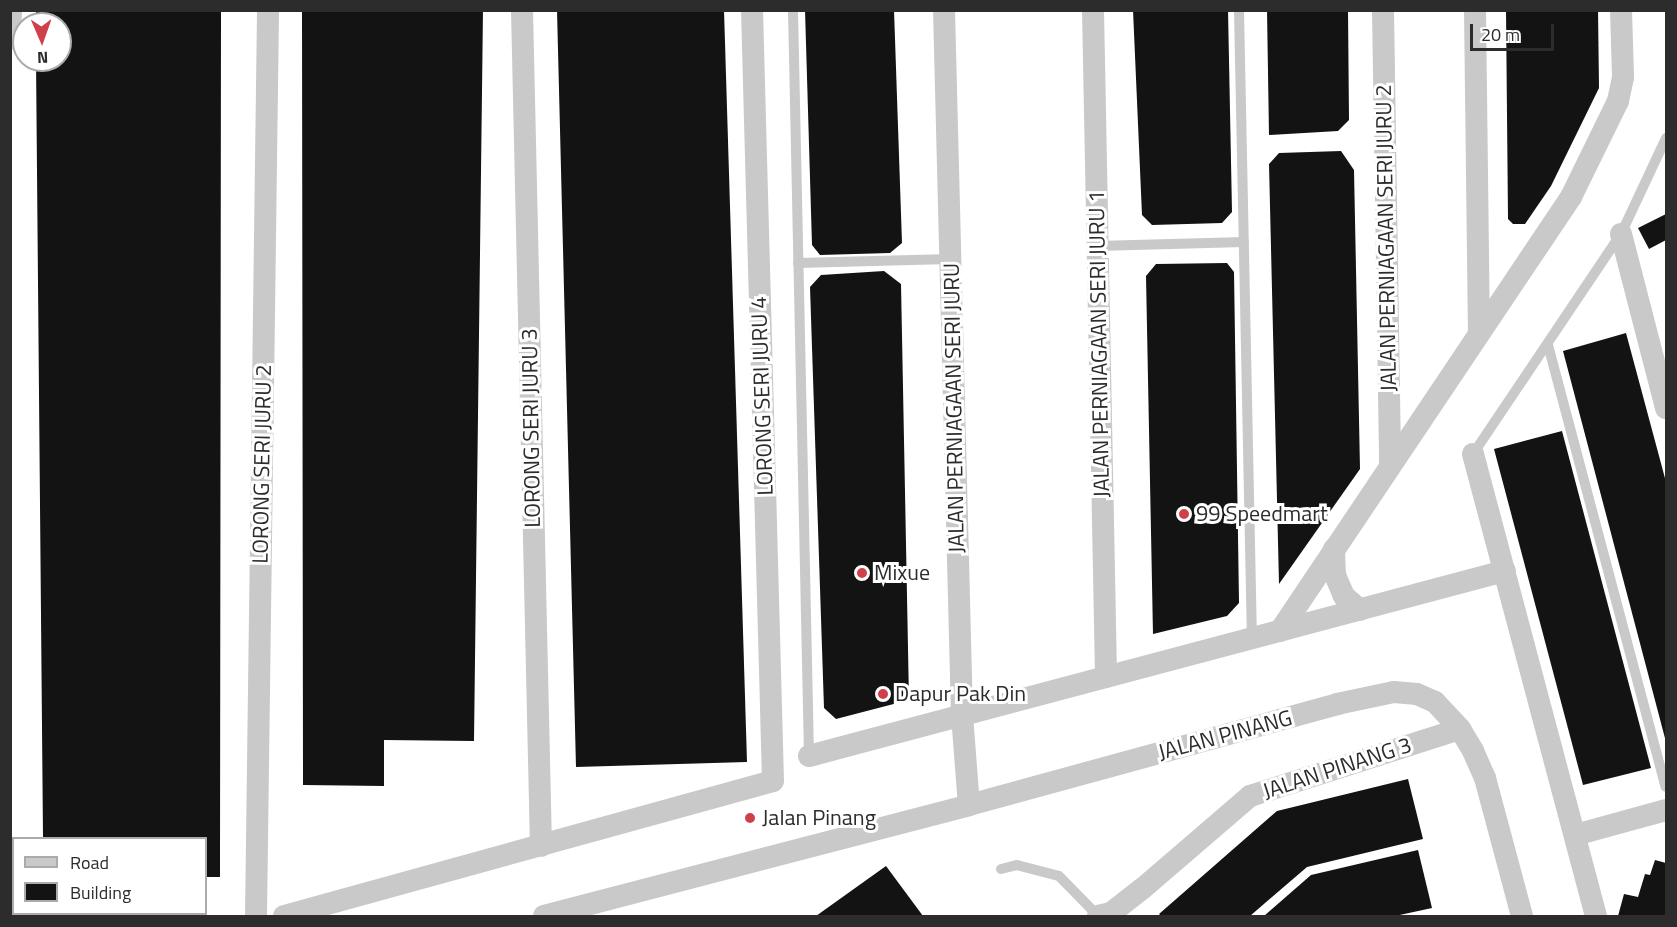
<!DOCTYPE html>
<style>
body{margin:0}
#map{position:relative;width:1677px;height:927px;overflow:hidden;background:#fff;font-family:"Titillium Web",sans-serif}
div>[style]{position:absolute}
.building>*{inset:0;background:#131313}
.lane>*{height:10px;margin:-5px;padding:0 5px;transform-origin:5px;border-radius:5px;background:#c9c9c9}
.street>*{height:22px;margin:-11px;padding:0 11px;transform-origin:11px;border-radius:11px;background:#c9c9c9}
.dots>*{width:16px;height:16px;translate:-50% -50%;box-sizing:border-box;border:3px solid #fff;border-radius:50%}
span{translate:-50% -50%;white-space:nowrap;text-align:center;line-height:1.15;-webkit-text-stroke:6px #fff;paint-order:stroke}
.street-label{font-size:22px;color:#2c2c2c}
.poi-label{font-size:22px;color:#2c2c2c}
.left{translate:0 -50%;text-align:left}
.frame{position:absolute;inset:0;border:12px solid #2c2c2c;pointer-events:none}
.legend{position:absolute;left:12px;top:837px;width:195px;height:78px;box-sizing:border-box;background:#fff;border:2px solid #ababab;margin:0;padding:8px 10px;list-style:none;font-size:18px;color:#2c2c2c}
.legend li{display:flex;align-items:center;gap:12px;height:30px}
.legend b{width:30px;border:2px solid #ababab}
.north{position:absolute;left:12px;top:12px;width:60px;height:60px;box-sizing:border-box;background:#fff;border:2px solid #ababab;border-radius:50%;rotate:178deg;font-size:16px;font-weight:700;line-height:24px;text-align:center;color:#2c2c2c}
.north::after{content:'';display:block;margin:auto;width:21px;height:27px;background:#d0404a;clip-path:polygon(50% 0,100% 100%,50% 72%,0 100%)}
.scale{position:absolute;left:1470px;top:24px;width:84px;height:27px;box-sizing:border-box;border:3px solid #2c2c2c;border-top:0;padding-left:8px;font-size:18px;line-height:21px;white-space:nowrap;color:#2c2c2c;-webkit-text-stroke:4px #fff;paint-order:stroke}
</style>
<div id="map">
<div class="building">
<i style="clip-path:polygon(36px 10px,221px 10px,220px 877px,206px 877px,206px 838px,43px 838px,36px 60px,60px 60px,60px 24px,36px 24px)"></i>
<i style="clip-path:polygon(302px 10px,483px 10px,474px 741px,384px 740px,384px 786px,303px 785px)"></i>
<i style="clip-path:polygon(557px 10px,724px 10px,747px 762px,576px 767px)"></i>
<i style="clip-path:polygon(805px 10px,894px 10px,902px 243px,890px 253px,820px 255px,812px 245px)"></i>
<i style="clip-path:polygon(1133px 10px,1228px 10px,1232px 212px,1222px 223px,1152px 225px,1142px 215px)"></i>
<i style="clip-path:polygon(1267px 10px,1348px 10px,1349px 120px,1338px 131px,1269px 135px)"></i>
<i style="clip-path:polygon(1506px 10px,1598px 10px,1599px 88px,1551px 186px,1525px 224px,1513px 224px,1508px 219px)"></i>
<i style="clip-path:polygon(1341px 151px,1354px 170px,1360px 469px,1279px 584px,1269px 164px,1279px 153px)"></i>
<i style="clip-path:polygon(1666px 214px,1666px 240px,1649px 249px,1638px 228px)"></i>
<i style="clip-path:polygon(1227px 263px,1234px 272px,1239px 603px,1227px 616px,1153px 634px,1146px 276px,1156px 264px)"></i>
<i style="clip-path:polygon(884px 271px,901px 284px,909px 700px,836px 719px,824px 708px,810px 287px,821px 275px)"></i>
<i style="clip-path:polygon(1626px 333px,1666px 482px,1666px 742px,1563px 351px)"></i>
<i style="clip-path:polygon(1562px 431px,1651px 768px,1583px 785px,1494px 449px)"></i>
<i style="clip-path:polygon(1408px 779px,1423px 839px,1307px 867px,1250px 916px,1161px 916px,1159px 914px,1277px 811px)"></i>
<i style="clip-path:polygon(1418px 850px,1432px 908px,1395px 916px,1264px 916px,1311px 875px)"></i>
<i style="clip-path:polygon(1655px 860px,1666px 863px,1666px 916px,1618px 916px,1624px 894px,1638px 897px,1645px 874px,1650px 875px)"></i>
<i style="clip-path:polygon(886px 866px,923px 916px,816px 916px)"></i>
<i style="clip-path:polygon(44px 914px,167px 914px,167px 916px,44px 916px)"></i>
</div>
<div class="lane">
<i style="left:793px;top:10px;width:746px;rotate:88.77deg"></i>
<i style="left:1239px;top:10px;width:629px;rotate:88.82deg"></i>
<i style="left:1097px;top:246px;width:147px;rotate:-1.6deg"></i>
<i style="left:798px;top:263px;width:152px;rotate:-1.5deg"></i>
<i style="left:1548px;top:345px;width:457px;rotate:75.1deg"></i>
<i style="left:1473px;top:454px;width:265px;rotate:-56.1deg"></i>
<i style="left:1621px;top:234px;width:106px;rotate:-64.9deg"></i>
<i style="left:1001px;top:869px;width:16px;rotate:-14deg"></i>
<i style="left:1017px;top:865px;width:43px;rotate:14.7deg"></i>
<i style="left:1059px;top:876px;width:56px;rotate:45.7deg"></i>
</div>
<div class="street">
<i style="left:522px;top:10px;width:836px;rotate:88.7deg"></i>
<i style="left:944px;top:10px;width:705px;rotate:88.54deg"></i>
<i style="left:962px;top:715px;width:90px;rotate:85.6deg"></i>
<i style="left:1093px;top:10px;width:667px;rotate:88.88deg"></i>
<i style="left:1383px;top:10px;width:456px;rotate:89.1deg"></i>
<i style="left:1475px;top:10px;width:322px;rotate:89.3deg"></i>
<i style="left:10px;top:39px;width:29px;rotate:-88deg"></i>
<i style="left:1621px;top:234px;width:180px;rotate:75.5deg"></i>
<i style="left:1473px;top:454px;width:478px;rotate:75.1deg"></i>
<i style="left:1334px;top:549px;width:26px;rotate:88deg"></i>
<i style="left:1335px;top:575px;width:23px;rotate:67deg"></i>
<i style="left:1344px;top:596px;width:21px;rotate:41deg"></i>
<i style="left:1280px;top:631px;width:523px;rotate:-56.16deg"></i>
<i style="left:1571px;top:197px;width:107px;rotate:-63.9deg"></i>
<i style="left:1618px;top:101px;width:25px;rotate:-78deg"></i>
<i style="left:1623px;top:77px;width:67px;rotate:-91.7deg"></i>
<i style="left:809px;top:756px;width:720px;rotate:-14.89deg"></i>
<i style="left:1575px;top:835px;width:94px;rotate:-15.4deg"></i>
<i style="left:256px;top:916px;width:906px;rotate:-89.24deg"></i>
<i style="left:284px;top:916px;width:507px;rotate:-15.43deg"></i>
<i style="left:773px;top:781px;width:771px;rotate:-91.56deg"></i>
<i style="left:544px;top:916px;width:439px;rotate:-14.6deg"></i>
<i style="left:969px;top:805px;width:382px;rotate:-15.3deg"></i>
<i style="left:1337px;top:704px;width:58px;rotate:-11.9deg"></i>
<i style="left:1394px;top:692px;width:23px;rotate:5deg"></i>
<i style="left:1417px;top:694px;width:20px;rotate:24deg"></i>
<i style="left:1435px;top:702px;width:37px;rotate:47deg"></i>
<i style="left:1460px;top:729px;width:26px;rotate:59deg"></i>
<i style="left:1473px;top:751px;width:30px;rotate:66deg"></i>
<i style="left:1485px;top:778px;width:143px;rotate:75deg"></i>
<i style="left:1098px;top:916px;width:13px;rotate:-13deg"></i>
<i style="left:1111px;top:913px;width:39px;rotate:-38deg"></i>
<i style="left:1142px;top:889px;width:143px;rotate:-40.7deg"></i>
<i style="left:1250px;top:796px;width:220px;rotate:-17.7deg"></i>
</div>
<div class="dots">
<i style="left:1184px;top:514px;background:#d0404a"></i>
<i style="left:862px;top:573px;background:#d0404a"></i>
<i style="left:883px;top:694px;background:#d0404a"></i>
<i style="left:750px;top:818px;background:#d0404a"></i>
</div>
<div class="street-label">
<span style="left:1386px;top:238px;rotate:-91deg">JALAN PERNIAGAAN SERI JURU 2</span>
<span style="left:1099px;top:344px;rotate:-91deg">JALAN PERNIAGAAN SERI JURU 1</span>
<span style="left:762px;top:396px;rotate:-92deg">LORONG SERI JURU 4</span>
<span style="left:954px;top:408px;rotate:-91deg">JALAN PERNIAGAAN SERI JURU</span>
<span style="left:531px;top:428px;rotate:-91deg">LORONG SERI JURU 3</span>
<span style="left:262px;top:464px;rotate:-89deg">LORONG SERI JURU 2</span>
<span style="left:1225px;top:735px;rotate:-15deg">JALAN PINANG</span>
<span style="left:1337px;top:768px;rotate:-18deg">JALAN PINANG 3</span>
</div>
<div class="poi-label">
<span class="left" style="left:1196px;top:514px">99 Speedmart</span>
<span class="left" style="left:874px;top:573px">Mixue</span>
<span class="left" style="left:895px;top:694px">Dapur Pak Din</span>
<span class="left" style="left:762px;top:818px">Jalan Pinang</span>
</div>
<div class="frame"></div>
<ul class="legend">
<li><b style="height:8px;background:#c9c9c9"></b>Road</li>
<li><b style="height:16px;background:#131313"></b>Building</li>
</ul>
<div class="north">N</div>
<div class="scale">20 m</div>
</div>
